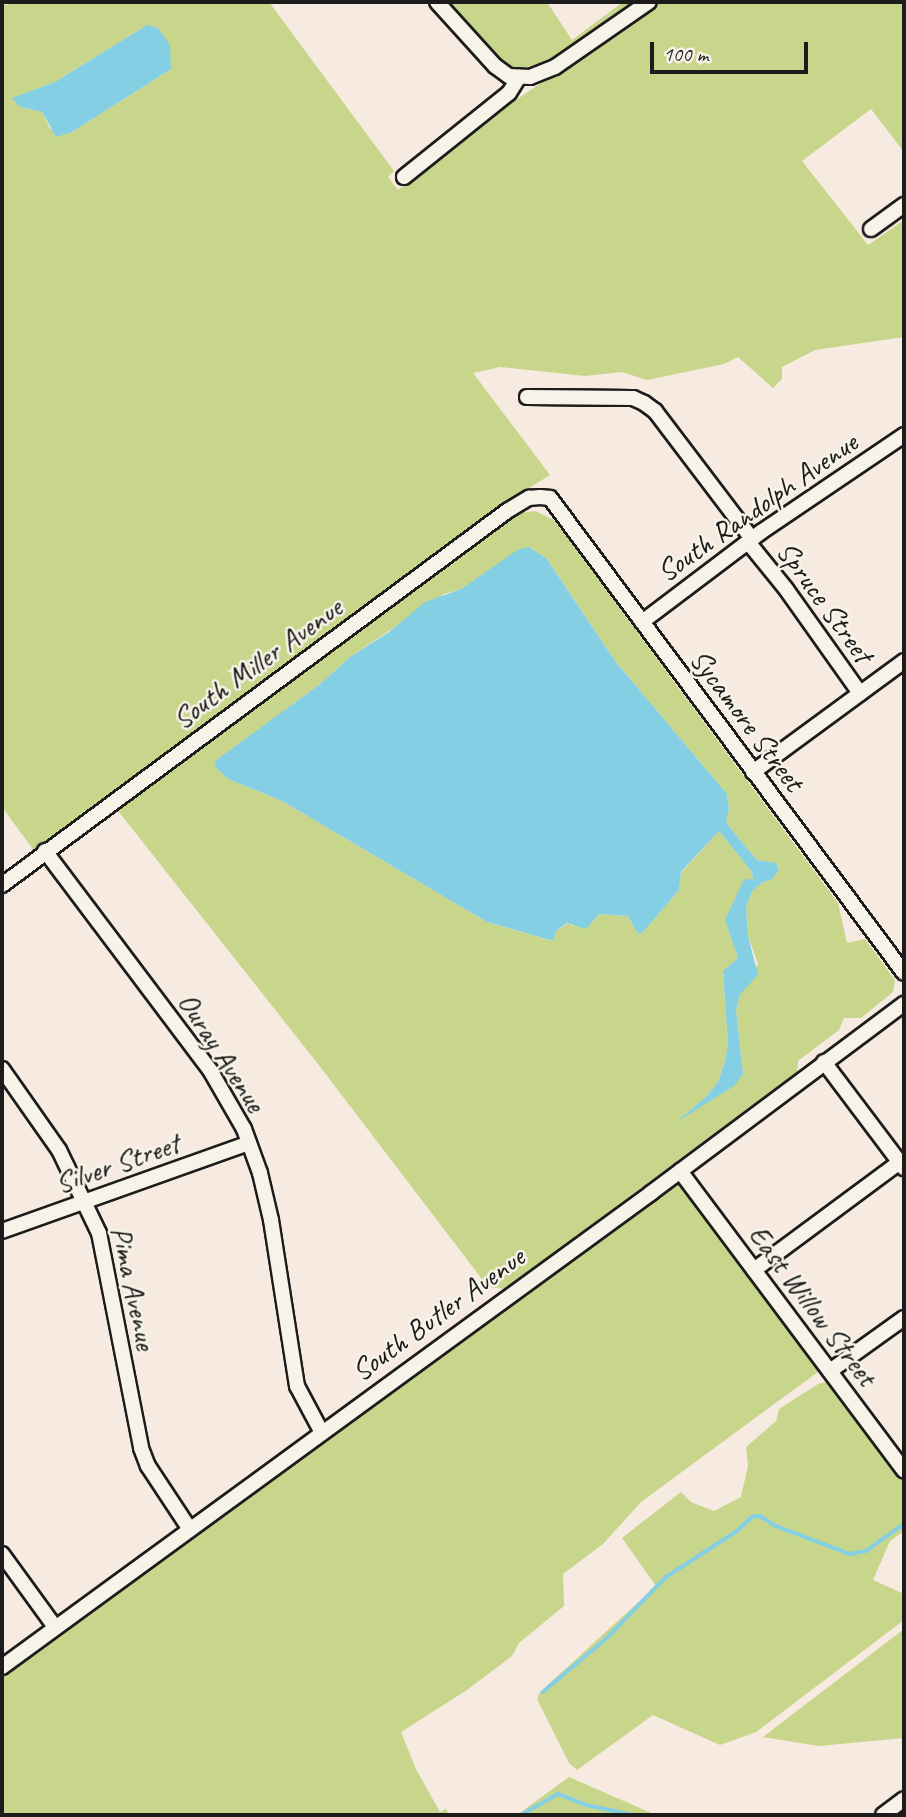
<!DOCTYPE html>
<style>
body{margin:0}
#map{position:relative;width:906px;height:1817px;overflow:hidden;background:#f7eae0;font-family:Caveat,sans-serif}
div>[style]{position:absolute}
.green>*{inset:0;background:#c7d68a}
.water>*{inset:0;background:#85cfe5}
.stream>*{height:3.5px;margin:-1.75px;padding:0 1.75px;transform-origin:1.75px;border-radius:1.75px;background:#85cfe5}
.roads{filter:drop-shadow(2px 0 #1c1c1c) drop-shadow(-2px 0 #1c1c1c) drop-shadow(0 2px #1c1c1c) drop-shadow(0 -2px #1c1c1c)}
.minor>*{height:14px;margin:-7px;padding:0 7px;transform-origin:7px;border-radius:7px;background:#f7f3e8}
span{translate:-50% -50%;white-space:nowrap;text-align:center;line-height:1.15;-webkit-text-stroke:5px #f7f3e8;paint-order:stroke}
.street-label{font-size:30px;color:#1c1c1c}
.frame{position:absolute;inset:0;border:4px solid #1c1c1c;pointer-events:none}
.scale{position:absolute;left:650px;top:42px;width:158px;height:32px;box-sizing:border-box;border:4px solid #1c1c1c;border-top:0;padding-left:9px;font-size:21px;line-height:24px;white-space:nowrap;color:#1c1c1c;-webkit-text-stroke:5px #f7f3e8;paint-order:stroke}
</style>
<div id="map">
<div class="green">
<i style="clip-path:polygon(evenodd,16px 2px,269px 2px,394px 171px,388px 177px,398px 190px,510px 104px,660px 2px,904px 2px,904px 152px,871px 109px,802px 161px,868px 245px,904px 220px,904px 337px,815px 350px,782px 367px,782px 379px,773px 388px,738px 357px,724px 364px,647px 380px,622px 372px,585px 376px,500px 367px,473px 373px,550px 475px,502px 505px,35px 852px,2px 807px,2px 6px,16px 2px,147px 25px,171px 69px,72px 132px,50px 129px,42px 112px,20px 107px,13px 98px,55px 82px,147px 25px)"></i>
<i style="clip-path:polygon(448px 2px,547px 2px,572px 40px,623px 2px,637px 2px,550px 62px,532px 70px,512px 68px,503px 62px)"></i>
<i style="clip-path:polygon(evenodd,535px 511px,554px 520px,838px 903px,847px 943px,865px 939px,895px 980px,893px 992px,861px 1018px,844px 1018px,839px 1030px,798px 1061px,797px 1072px,505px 1289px,488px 1287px,318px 1064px,115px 807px,518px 513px,535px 511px,529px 547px,546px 558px,615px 661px,727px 794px,729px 809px,726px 822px,735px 834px,757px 860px,776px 863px,779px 869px,771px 880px,763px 882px,753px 890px,746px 907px,748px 936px,758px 964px,740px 994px,736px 1010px,743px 1074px,680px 1119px,707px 1096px,718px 1082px,725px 1061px,728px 1044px,723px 972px,738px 958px,734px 945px,750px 881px,753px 880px,752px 872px,719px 831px,681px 873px,679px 890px,643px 932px,638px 934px,628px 916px,599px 914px,591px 922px,573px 926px,568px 923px,556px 931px,552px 941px,487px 922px,282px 801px,228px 779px,216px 768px,216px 761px,319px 685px,350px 657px,444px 594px,461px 589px,529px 547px)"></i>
<i style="clip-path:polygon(678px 1180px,822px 1369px,641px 1502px,603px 1544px,563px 1574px,564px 1606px,519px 1643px,512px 1656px,467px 1690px,401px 1732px,416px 1769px,440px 1812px,446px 1809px,450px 1815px,2px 1815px,2px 1677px,672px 1181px)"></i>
<i style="clip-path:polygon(830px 1381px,904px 1479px,904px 1531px,890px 1541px,873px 1580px,904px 1594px,904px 1620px,756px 1732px,720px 1745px,653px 1715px,577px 1770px,569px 1763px,537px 1699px,540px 1692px,656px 1586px,622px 1538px,681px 1492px,691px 1502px,714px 1511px,741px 1497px,748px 1466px,746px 1447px,776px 1421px,779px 1409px,818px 1384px)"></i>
<i style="clip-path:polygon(904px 1629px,904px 1738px,819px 1746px,763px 1737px)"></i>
<i style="clip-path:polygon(569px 1777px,656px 1815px,517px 1815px)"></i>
</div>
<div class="water">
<i style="clip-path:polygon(147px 25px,158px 28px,170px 45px,171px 69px,72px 132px,56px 137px,42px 112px,20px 107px,12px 98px,55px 82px)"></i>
<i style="clip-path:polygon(529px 547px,546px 558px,615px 661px,727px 794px,729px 809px,726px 822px,735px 834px,757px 860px,776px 863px,779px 870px,771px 880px,763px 882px,753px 890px,746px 907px,748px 936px,758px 975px,740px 994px,736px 1010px,743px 1074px,734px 1086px,675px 1123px,707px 1096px,718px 1082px,725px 1061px,728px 1044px,723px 971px,738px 958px,725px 920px,744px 879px,753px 880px,752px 872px,719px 831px,681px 872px,679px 890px,643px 932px,638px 934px,628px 916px,599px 914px,586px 929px,567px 923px,556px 931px,553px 941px,487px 922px,282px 801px,228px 779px,216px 768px,215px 761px,319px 685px,350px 657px,389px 632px,425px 602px,461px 589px,519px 549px)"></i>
</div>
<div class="stream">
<i style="left:543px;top:1692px;width:85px;rotate:-40.2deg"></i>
<i style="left:608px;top:1637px;width:83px;rotate:-46deg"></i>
<i style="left:666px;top:1577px;width:85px;rotate:-32.9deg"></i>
<i style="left:737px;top:1531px;width:21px;rotate:-43deg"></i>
<i style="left:752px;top:1517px;width:8px;rotate:-7deg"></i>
<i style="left:760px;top:1516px;width:19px;rotate:32deg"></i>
<i style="left:776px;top:1526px;width:79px;rotate:20.7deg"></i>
<i style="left:850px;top:1554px;width:16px;rotate:-11deg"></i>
<i style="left:866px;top:1551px;width:47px;rotate:-35.4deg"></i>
<i style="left:521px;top:1815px;width:43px;rotate:-29.6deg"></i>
<i style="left:558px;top:1794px;width:30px;rotate:21deg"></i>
<i style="left:586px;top:1805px;width:49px;rotate:11.8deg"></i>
</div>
<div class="roads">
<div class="minor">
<i style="left:437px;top:2px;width:86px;rotate:47.8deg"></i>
<i style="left:495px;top:66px;width:17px;rotate:36deg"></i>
<i style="left:509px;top:76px;width:21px;rotate:3deg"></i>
<i style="left:530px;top:77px;width:27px;rotate:-22deg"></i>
<i style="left:555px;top:67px;width:114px;rotate:-34.7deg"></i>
<i style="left:404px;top:177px;width:134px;rotate:-38.7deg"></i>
<i style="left:509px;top:93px;width:19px;rotate:-58deg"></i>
<i style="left:871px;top:229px;width:41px;rotate:-36deg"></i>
<i style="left:527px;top:397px;width:106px;rotate:0.5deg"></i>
<i style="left:633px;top:398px;width:12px;rotate:24deg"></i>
<i style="left:644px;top:403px;width:14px;rotate:36deg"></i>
<i style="left:655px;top:411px;width:161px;rotate:52.8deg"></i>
<i style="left:748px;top:542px;width:60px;rotate:51deg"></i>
<i style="left:786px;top:589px;width:128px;rotate:54.6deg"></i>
<i style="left:642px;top:622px;width:149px;rotate:-37.1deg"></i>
<i style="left:761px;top:532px;width:173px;rotate:-34.1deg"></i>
<i style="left:753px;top:772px;width:187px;rotate:-36.3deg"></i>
<i style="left:45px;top:851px;width:274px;rotate:53deg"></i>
<i style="left:210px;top:1070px;width:68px;rotate:60deg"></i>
<i style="left:244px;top:1129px;width:47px;rotate:70deg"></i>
<i style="left:260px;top:1173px;width:48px;rotate:76.8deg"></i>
<i style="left:271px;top:1220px;width:168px;rotate:81.1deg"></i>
<i style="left:297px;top:1386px;width:51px;rotate:61.9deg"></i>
<i style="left:2px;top:885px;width:628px;rotate:-36.52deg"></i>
<i style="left:507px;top:511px;width:26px;rotate:-31deg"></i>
<i style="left:529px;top:498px;width:11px;rotate:-5deg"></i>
<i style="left:540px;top:497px;width:10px;rotate:6deg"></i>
<i style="left:550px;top:498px;width:592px;rotate:53.3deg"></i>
<i style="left:824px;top:1062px;width:133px;rotate:53deg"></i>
<i style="left:2px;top:1069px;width:99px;rotate:54.9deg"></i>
<i style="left:59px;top:1150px;width:92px;rotate:64.3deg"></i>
<i style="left:99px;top:1233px;width:219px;rotate:78.9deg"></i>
<i style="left:141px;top:1448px;width:19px;rotate:69deg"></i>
<i style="left:148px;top:1466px;width:74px;rotate:56.5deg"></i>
<i style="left:680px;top:1171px;width:374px;rotate:53.2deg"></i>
<i style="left:2px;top:1231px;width:262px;rotate:-19.6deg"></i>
<i style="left:754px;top:1270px;width:182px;rotate:-36.5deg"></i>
<i style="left:830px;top:1371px;width:91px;rotate:-35.6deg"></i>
<i style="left:2px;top:1554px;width:90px;rotate:54deg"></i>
<i style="left:2px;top:1667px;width:804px;rotate:-36.14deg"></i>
<i style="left:651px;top:1193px;width:316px;rotate:-36.8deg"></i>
<i style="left:883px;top:1815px;width:26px;rotate:-37deg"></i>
</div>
</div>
<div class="street-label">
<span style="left:757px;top:507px;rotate:-35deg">South Randolph Avenue</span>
<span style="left:825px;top:602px;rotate:54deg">Spruce Street</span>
<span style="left:257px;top:663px;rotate:-36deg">South Miller Avenue</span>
<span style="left:747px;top:720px;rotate:53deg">Sycamore Street</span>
<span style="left:222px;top:1052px;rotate:57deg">Ouray Avenue</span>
<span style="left:117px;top:1163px;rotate:-19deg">Silver Street</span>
<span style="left:134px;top:1288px;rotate:78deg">Pima Avenue</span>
<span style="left:813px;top:1305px;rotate:53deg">East Willow Street</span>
<span style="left:438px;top:1314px;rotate:-36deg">South Butler Avenue</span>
</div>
<div class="frame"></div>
<div class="scale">100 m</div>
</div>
